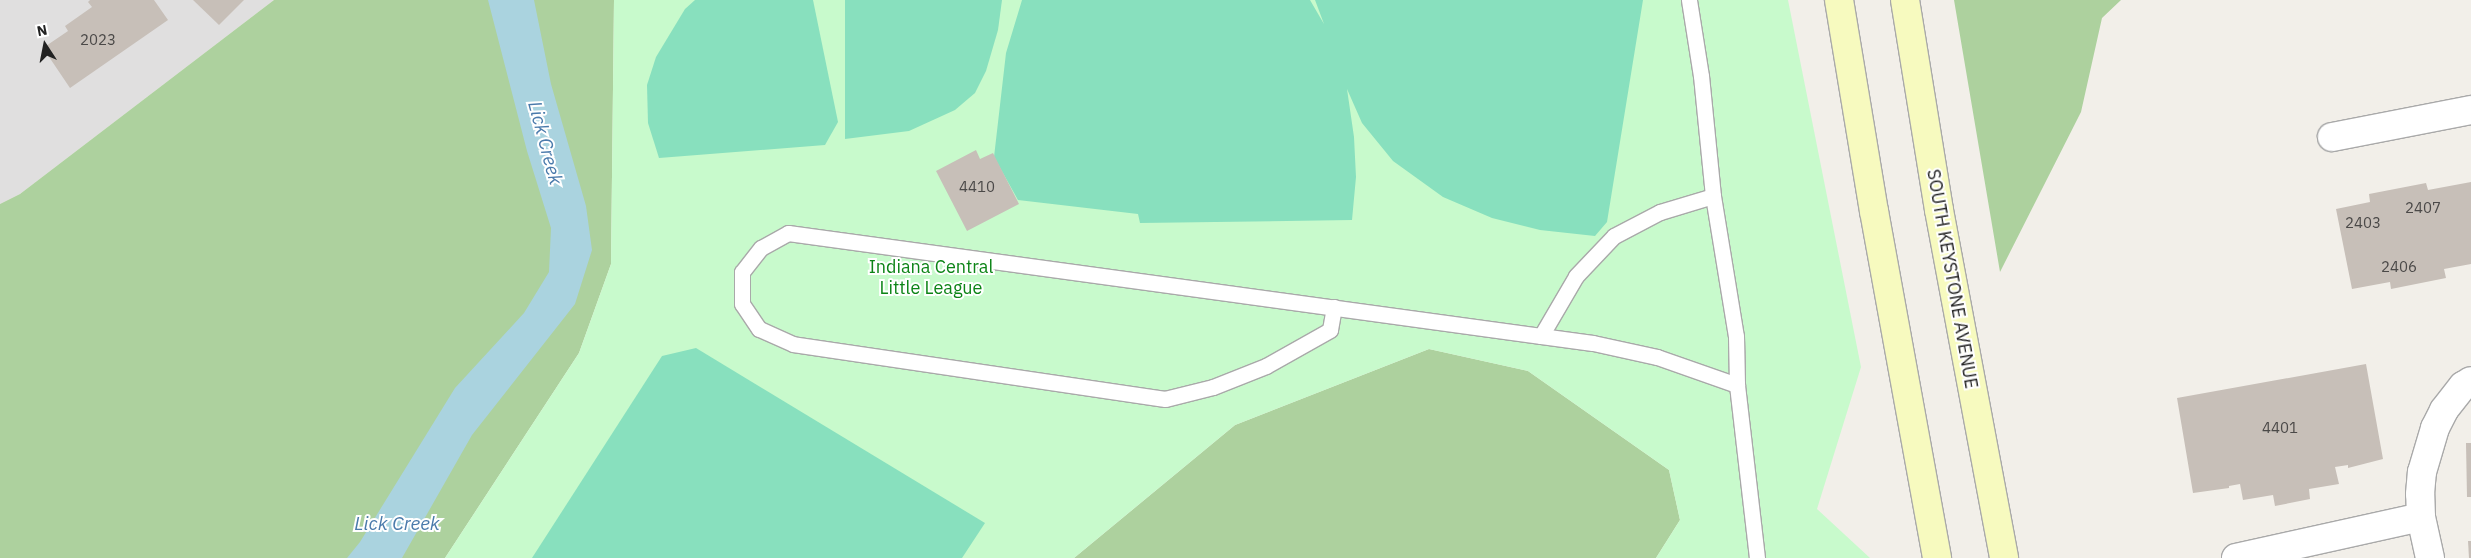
<!DOCTYPE html>
<style>
body{margin:0}
#map{position:relative;width:2471px;height:558px;overflow:hidden;background:#f2efe9;font-family:"IBM Plex Sans",sans-serif}
div>[style]{position:absolute}
.residential>*{inset:0;background:#e0dfdf}
.forest>*{inset:0;background:#add19e}
.park>*{inset:0;background:#c8facc}
.pitch>*{inset:0;background:#88e0be}
.water>*{inset:0;background:#aad3df}
.building>*{inset:0;background:#c7bfb8}
.roads{filter:drop-shadow(1px 0 #a9a9a9) drop-shadow(-1px 0 #a9a9a9) drop-shadow(0 1px #a9a9a9) drop-shadow(0 -1px #a9a9a9)}
.service>*{height:15px;margin:-7.5px;padding:0 7.5px;transform-origin:7.5px;border-radius:7.5px;background:#fff}
.minor>*{height:28px;margin:-14px;padding:0 14px;transform-origin:14px;border-radius:14px;background:#fff}
.secondary>*{height:28px;margin:-14px;padding:0 14px;transform-origin:14px;border-radius:14px;background:#f7fabf}
span{translate:-50% -50%;white-space:nowrap;text-align:center;line-height:1.15;-webkit-text-stroke:4px #fff;paint-order:stroke}
.number-label{font-size:15px;color:#4b4948}
.number-label span{-webkit-text-stroke-width:0}
.park-label{font-size:18px;color:#0c8416}
.street-label{font-size:18px;color:#222}
.water-label{font-size:19px;color:#4a7aab;font-style:italic}
.north{position:absolute;left:20px;top:20px;width:50px;height:50px;-webkit-text-stroke:4px #fff;paint-order:stroke;rotate:349deg;font-size:14px;font-weight:700;line-height:20px;text-align:center;color:#222}
.north::after{content:'';display:block;margin:auto;width:18px;height:22px;background:#222;clip-path:polygon(50% 0,100% 100%,50% 72%,0 100%)}
</style>
<div id="map">
<div class="residential">
<i style="clip-path:polygon(0 0,274px 0,20px 194px,0 204px)"></i>
</div>
<div class="forest">
<i style="clip-path:polygon(274px 0,614px 0,611px 264px,579px 353px,445px 558px,0 558px,0 204px,20px 194px)"></i>
<i style="clip-path:polygon(1954px 0,2121px 0,2102px 18px,2081px 112px,2000px 272px)"></i>
<i style="clip-path:polygon(1429px 349px,1528px 371px,1669px 470px,1680px 520px,1656px 558px,1074px 558px,1235px 425px)"></i>
</div>
<div class="park">
<i style="clip-path:polygon(614px 0,1788px 0,1861px 367px,1817px 509px,1870px 558px,1656px 558px,1680px 520px,1669px 470px,1528px 371px,1429px 349px,1235px 425px,1074px 558px,445px 558px,579px 353px,611px 264px)"></i>
</div>
<div class="pitch">
<i style="clip-path:polygon(695px 0,813px 0,838px 122px,825px 145px,659px 158px,648px 123px,647px 85px,656px 57px,685px 9px)"></i>
<i style="clip-path:polygon(845px 0,1002px 0,998px 30px,986px 71px,975px 93px,955px 110px,909px 131px,845px 139px)"></i>
<i style="clip-path:polygon(1022px 0,1310px 0,1324px 24px,1315px 0,1643px 0,1607px 222px,1595px 236px,1540px 230px,1492px 218px,1443px 197px,1393px 161px,1362px 123px,1347px 89px,1354px 137px,1356px 177px,1352px 220px,1140px 223px,1138px 214px,1018px 200px,994px 157px,1006px 53px)"></i>
<i style="clip-path:polygon(696px 348px,985px 523px,962px 558px,532px 558px,662px 356px)"></i>
</div>
<div class="water">
<i style="clip-path:polygon(488px 0,534px 0,551px 84px,586px 206px,592px 250px,575px 304px,472px 435px,402px 558px,347px 558px,360px 542px,455px 388px,524px 313px,549px 272px,551px 228px,527px 151px)"></i>
</div>
<div class="building">
<i style="clip-path:polygon(90px 0,154px 0,168px 20px,70px 88px,43px 48px,68px 31px,65px 26px,92px 7px,88px 2px)"></i>
<i style="clip-path:polygon(193px 0,244px 0,219px 25px)"></i>
<i style="clip-path:polygon(976px 150px,980px 159px,993px 153px,1019px 204px,967px 231px,936px 171px)"></i>
<i style="clip-path:polygon(2471px 182px,2471px 264px,2444px 269px,2446px 278px,2391px 289px,2390px 282px,2352px 289px,2336px 209px,2370px 202px,2369px 194px,2426px 183px,2428px 190px)"></i>
<i style="clip-path:polygon(2366px 364px,2383px 459px,2348px 468px,2348px 465px,2335px 467px,2339px 484px,2309px 489px,2310px 499px,2275px 506px,2273px 495px,2243px 500px,2240px 484px,2229px 486px,2229px 488px,2193px 493px,2177px 398px)"></i>
<i style="clip-path:polygon(2466px 443px,2471px 443px,2471px 497px,2467px 497px)"></i>
<i style="clip-path:polygon(2468px 541px,2471px 541px,2471px 558px,2469px 558px)"></i>
</div>
<div class="roads">
<div class="service">
<i style="left:1713px;top:196px;width:142px;rotate:80.7deg"></i>
<i style="left:1736px;top:336px;width:49px;rotate:88.8deg"></i>
<i style="left:1334px;top:307px;width:23px;rotate:100deg"></i>
<i style="left:1330px;top:330px;width:73px;rotate:150.6deg"></i>
<i style="left:1266px;top:366px;width:57px;rotate:158.4deg"></i>
<i style="left:1213px;top:387px;width:49px;rotate:166deg"></i>
<i style="left:1165px;top:399px;width:376px;rotate:-171.6deg"></i>
<i style="left:793px;top:344px;width:37px;rotate:-156deg"></i>
<i style="left:759px;top:329px;width:30px;rotate:-124deg"></i>
<i style="left:742px;top:304px;width:32px;rotate:-90deg"></i>
<i style="left:742px;top:272px;width:31px;rotate:-52deg"></i>
<i style="left:761px;top:248px;width:31px;rotate:-29deg"></i>
<i style="left:788px;top:233px;width:760px;rotate:7.79deg"></i>
<i style="left:1541px;top:336px;width:52px;rotate:7.7deg"></i>
<i style="left:1593px;top:343px;width:66px;rotate:12.3deg"></i>
<i style="left:1657px;top:357px;width:85px;rotate:19.3deg"></i>
<i style="left:1737px;top:385px;width:174px;rotate:83.4deg"></i>
<i style="left:1541px;top:336px;width:69px;rotate:-59.7deg"></i>
<i style="left:1576px;top:276px;width:55px;rotate:-46.5deg"></i>
<i style="left:1614px;top:236px;width:52px;rotate:-27.6deg"></i>
<i style="left:1660px;top:212px;width:55px;rotate:-16.8deg"></i>
<i style="left:1713px;top:196px;width:121px;rotate:-95.7deg"></i>
<i style="left:1701px;top:76px;width:77px;rotate:-99deg"></i>
</div>
<div class="minor">
<i style="left:2332px;top:137px;width:142px;rotate:-11deg"></i>
<i style="left:2236px;top:558px;width:189px;rotate:-12.5deg"></i>
<i style="left:2430px;top:558px;width:42px;rotate:-102.4deg"></i>
<i style="left:2421px;top:517px;width:23px;rotate:-92deg"></i>
<i style="left:2420px;top:494px;width:22px;rotate:-85deg"></i>
<i style="left:2422px;top:472px;width:46px;rotate:-73.5deg"></i>
<i style="left:2435px;top:428px;width:20px;rotate:-63deg"></i>
<i style="left:2444px;top:410px;width:31px;rotate:-52deg"></i>
<i style="left:2463px;top:386px;width:9px;rotate:-32deg"></i>
</div>
<div class="secondary">
<i style="left:1839px;top:0;width:214px;rotate:80.6deg"></i>
<i style="left:1874px;top:211px;width:353px;rotate:79.7deg"></i>
<i style="left:1905px;top:0;width:213px;rotate:80.8deg"></i>
<i style="left:1939px;top:210px;width:354px;rotate:79.4deg"></i>
</div>
</div>
<div class="number-label">
<span style="left:98px;top:40px">2023</span>
<span style="left:977px;top:187px">4410</span>
<span style="left:2423px;top:208px">2407</span>
<span style="left:2363px;top:223px">2403</span>
<span style="left:2399px;top:267px">2406</span>
<span style="left:2280px;top:428px">4401</span>
</div>
<div class="park-label">
<span style="left:931px;top:278px">Indiana Central<br>Little League</span>
</div>
<div class="street-label">
<span style="left:1952px;top:279px;rotate:80deg">SOUTH KEYSTONE AVENUE</span>
</div>
<div class="water-label">
<span style="left:545px;top:143px;rotate:75deg">Lick Creek</span>
<span style="left:397px;top:524px">Lick Creek</span>
</div>
<div class="north">N</div>
</div>
